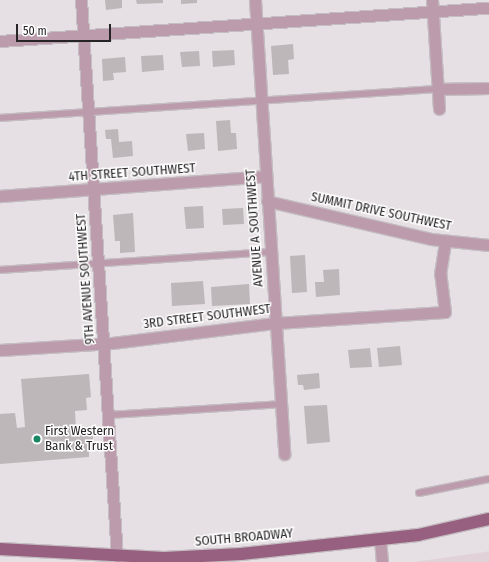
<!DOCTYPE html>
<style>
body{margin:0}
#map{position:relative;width:489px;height:562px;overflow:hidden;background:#e6dfe3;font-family:"Fira Sans Condensed",sans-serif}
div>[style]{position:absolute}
.built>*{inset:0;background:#e1d2d9}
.building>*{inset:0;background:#bdb7ba}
.roads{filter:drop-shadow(1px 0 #c4bdc1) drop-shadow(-1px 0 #c4bdc1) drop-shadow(0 1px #c4bdc1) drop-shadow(0 -1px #c4bdc1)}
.service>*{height:5.5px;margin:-2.75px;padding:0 2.75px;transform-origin:2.75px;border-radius:2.75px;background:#bc9cac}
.minor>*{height:11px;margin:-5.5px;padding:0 5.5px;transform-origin:5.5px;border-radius:5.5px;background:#bc9cac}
.primary>*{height:12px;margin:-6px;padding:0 6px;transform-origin:6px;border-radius:6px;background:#986080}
.dots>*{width:11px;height:11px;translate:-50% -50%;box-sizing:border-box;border:2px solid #fff;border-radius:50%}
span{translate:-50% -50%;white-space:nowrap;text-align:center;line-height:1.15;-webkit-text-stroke:3px #fff;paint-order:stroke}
.street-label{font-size:13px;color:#272426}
.poi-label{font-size:13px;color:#272426}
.left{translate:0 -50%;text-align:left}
.scale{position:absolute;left:16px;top:24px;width:95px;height:18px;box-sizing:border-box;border:2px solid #272426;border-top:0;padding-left:5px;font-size:12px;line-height:14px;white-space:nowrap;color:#272426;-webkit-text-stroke:3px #fff;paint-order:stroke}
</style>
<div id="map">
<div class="built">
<i style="clip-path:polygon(489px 551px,489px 562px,414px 562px,485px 552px)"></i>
</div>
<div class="building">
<i style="clip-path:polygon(105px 0,122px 0,122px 8px,106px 10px)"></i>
<i style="clip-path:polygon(136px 0,163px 0,163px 3px,137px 4px)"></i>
<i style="clip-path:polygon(181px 0,197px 0,197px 3px,181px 4px)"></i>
<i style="clip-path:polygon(293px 44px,294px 59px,288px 60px,289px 74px,273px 75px,271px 46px)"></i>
<i style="clip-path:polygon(234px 50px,235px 65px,213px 67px,212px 51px)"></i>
<i style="clip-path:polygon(199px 51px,200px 66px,182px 67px,180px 52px)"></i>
<i style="clip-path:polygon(163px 55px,164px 70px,142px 72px,141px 56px)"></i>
<i style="clip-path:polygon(125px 57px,126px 72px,113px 73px,114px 80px,103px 81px,102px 59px)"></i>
<i style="clip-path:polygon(230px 120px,231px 133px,236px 133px,237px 149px,218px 151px,216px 121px)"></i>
<i style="clip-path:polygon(118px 129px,119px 142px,132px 141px,133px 156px,113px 158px,111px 139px,106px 139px,105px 130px)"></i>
<i style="clip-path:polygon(204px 133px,205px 149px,188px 151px,186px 134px)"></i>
<i style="clip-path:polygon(203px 206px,204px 228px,186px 229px,184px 207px)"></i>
<i style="clip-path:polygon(243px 208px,244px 224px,223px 225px,222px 209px)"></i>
<i style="clip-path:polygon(133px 213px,135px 252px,120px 253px,120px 241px,115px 241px,113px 215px)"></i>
<i style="clip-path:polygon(305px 255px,307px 292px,292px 293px,290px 256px)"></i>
<i style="clip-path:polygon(339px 269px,340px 295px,316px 297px,315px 282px,324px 282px,323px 270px)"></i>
<i style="clip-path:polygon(203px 281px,205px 304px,172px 306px,171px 283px)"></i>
<i style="clip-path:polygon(249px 284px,250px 304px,212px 306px,211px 287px)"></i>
<i style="clip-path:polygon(400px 346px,402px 365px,379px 367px,377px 348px)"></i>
<i style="clip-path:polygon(370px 348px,372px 367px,350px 368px,348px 350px)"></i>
<i style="clip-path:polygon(319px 373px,320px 388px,304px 390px,303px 385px,298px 385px,297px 375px)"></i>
<i style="clip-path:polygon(89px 374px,91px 397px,86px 398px,87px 410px,75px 411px,76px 429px,92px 428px,94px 450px,89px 451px,89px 457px,0 464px,0 414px,15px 413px,17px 428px,25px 427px,21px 379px)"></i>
<i style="clip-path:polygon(327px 405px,330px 442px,307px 444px,304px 406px)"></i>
</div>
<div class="roads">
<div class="service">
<i style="left:0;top:118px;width:438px;rotate:-3.8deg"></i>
<i style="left:0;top:270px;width:272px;rotate:-3.8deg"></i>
<i style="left:108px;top:415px;width:173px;rotate:-3.6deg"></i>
<i style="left:419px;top:493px;width:71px;rotate:-11.3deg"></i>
</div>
<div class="minor">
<i style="left:81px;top:0;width:557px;rotate:86.3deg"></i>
<i style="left:255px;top:0;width:455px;rotate:86.3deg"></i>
<i style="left:432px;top:0;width:109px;rotate:86.3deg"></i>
<i style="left:0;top:41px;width:490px;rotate:-3.9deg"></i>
<i style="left:437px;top:89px;width:52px;rotate:-1.1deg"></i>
<i style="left:0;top:196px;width:266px;rotate:-4.3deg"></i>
<i style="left:267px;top:201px;width:168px;rotate:13deg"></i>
<i style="left:431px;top:239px;width:58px;rotate:5.9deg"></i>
<i style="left:0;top:350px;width:112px;rotate:-3.6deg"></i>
<i style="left:112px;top:343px;width:165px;rotate:-7deg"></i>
<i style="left:276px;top:323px;width:169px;rotate:-3.7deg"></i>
<i style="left:445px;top:312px;width:38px;rotate:-97deg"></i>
<i style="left:440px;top:274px;width:33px;rotate:-81deg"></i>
<i style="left:380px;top:539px;width:23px;rotate:85deg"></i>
</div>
<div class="primary">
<i style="left:0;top:549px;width:164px;rotate:3.1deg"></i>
<i style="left:164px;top:558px;width:77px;rotate:-3deg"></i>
<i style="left:241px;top:554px;width:178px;rotate:-6.1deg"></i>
<i style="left:418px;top:535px;width:73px;rotate:-12.7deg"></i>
</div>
</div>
<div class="dots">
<i style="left:37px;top:439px;background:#1a8663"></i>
</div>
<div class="street-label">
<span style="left:132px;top:173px;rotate:-4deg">4TH STREET SOUTHWEST</span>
<span style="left:381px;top:212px;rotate:12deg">SUMMIT DRIVE SOUTHWEST</span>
<span style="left:255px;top:228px;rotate:-94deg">AVENUE A SOUTHWEST</span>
<span style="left:86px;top:279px;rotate:-94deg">9TH AVENUE SOUTHWEST</span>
<span style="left:207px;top:317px;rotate:-7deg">3RD STREET SOUTHWEST</span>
<span style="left:244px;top:538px;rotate:-5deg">SOUTH BROADWAY</span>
</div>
<div class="poi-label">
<span class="left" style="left:45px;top:439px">First Western<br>Bank &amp; Trust</span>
</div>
<div class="scale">50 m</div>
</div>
